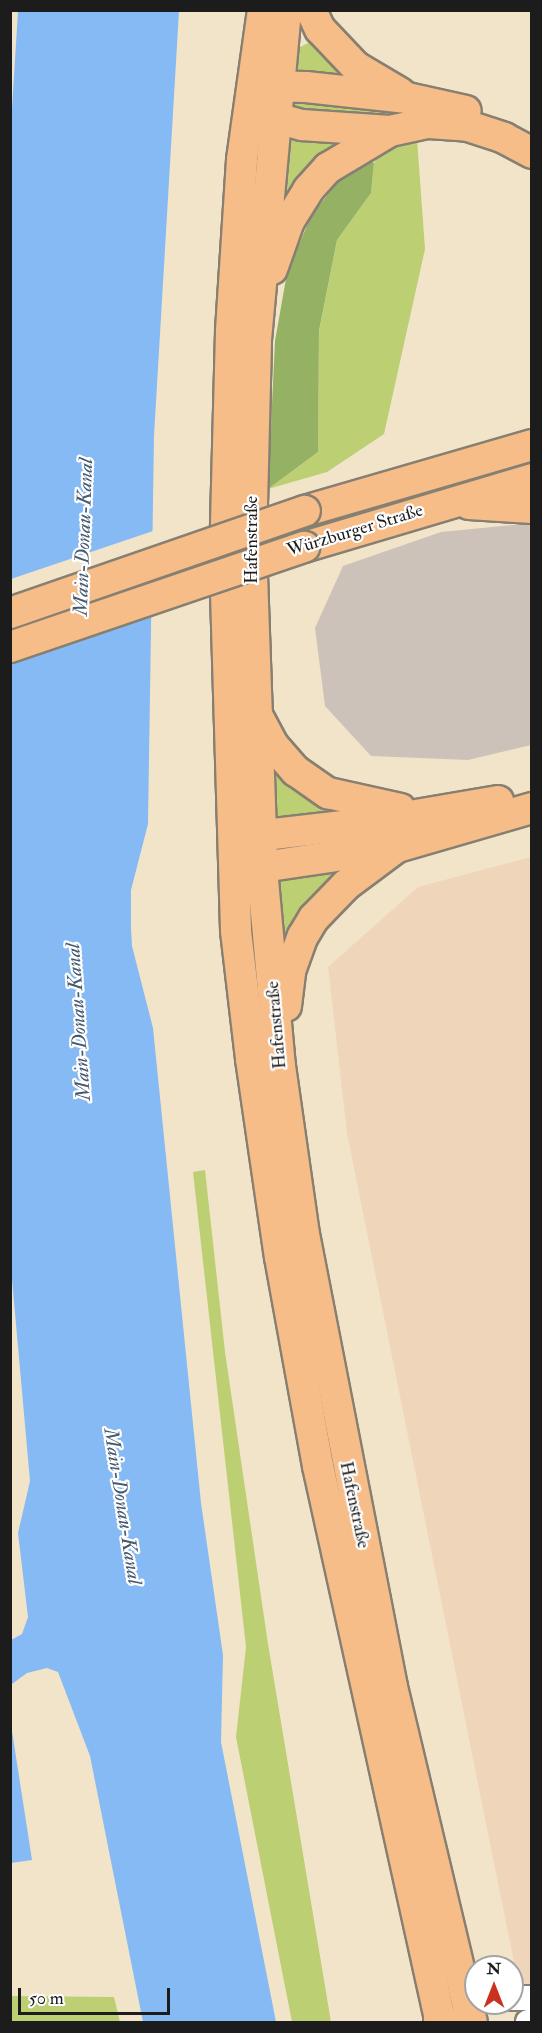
<!DOCTYPE html>
<meta charset="utf-8">
<style>
body{margin:0}
#map{position:relative;width:542px;height:2033px;overflow:hidden;background:#f2e4c9;font-family:"IM FELL Double Pica",serif}
div>[style]{position:absolute}
.built>*{inset:0;background:#efd6bb}
.industrial>*{inset:0;background:#cdc2b9}
.green>*{inset:0;background:#bccf72}
.forest>*{inset:0;background:#95b264}
.water>*{inset:0;background:#86baf4}
.pier>*{inset:0;background:#f2e4c9}
.roads{filter:drop-shadow(2px 0 #878072) drop-shadow(-2px 0 #878072) drop-shadow(0 2px #878072) drop-shadow(0 -2px #878072)}
.minor>*{height:24px;margin:-12px;padding:0 12px;transform-origin:12px;border-radius:12px;background:#fff}
.major>*{height:30px;margin:-15px;padding:0 15px;transform-origin:15px;border-radius:15px;background:#f7bd88}
.highway>*{height:33px;margin:-16.5px;padding:0 16.5px;transform-origin:16.5px;border-radius:16.5px;background:#f7bd88}
.bridges{filter:drop-shadow(2px 0 #878072) drop-shadow(-2px 0 #878072) drop-shadow(0 2px #878072) drop-shadow(0 -2px #878072)}
.major-bridge>*{height:30px;margin:-15px;padding:0 15px;transform-origin:15px;border-radius:15px;background:#f7bd88}
span{translate:-50% -50%;white-space:nowrap;text-align:center;line-height:1.15;-webkit-text-stroke:4.5px #fff;paint-order:stroke}
.street-label{font-size:18px;color:#1c1c1c}
.water-label{font-size:20px;color:#465b72;font-style:italic}
.frame{position:absolute;inset:0;border:12px solid #1c1c1c;pointer-events:none}
.north{position:absolute;left:464px;top:1955px;width:60px;height:60px;box-sizing:border-box;background:#fff;border:2px solid #a4a4a4;border-radius:50%;rotate:0deg;font-size:16px;font-weight:700;line-height:24px;text-align:center;color:#1c1c1c}
.north::after{content:'';display:block;margin:auto;width:21px;height:27px;background:#c8321e;clip-path:polygon(50% 0,100% 100%,50% 72%,0 100%)}
.scale{position:absolute;left:18px;top:1988px;width:152px;height:27px;box-sizing:border-box;border:3px solid #1c1c1c;border-top:0;padding-left:8px;font-size:18px;line-height:21px;white-space:nowrap;color:#1c1c1c;-webkit-text-stroke:4px #fff;paint-order:stroke}
</style>
<div id="map">
<div class="built">
<i style="clip-path:polygon(531px 857px,531px 2022px,526px 2022px,347px 1133px,328px 967px,418px 887px)"></i>
</div>
<div class="industrial">
<i style="clip-path:polygon(524px 524px,532px 525px,531px 745px,468px 760px,371px 756px,325px 706px,315px 628px,343px 566px,441px 532px)"></i>
</div>
<div class="green">
<i style="clip-path:polygon(317px 39px,351px 78px,296px 78px,287px 53px)"></i>
<i style="clip-path:polygon(309px 100px,387px 111px,388px 113px,341px 116px,302px 113px,285px 102px)"></i>
<i style="clip-path:polygon(288px 135px,347px 137px,286px 208px,273px 191px)"></i>
<i style="clip-path:polygon(417px 139px,425px 249px,384px 434px,327px 472px,268px 489px,318px 452px,319px 332px,337px 240px,371px 193px,374px 163px,384px 147px)"></i>
<i style="clip-path:polygon(271px 760px,339px 810px,276px 817px)"></i>
<i style="clip-path:polygon(346px 865px,286px 944px,282px 941px,277px 887px,280px 881px,284px 877px)"></i>
<i style="clip-path:polygon(205px 1170px,225px 1352px,268px 1644px,331px 2022px,292px 2022px,236px 1737px,246px 1647px,193px 1172px)"></i>
<i style="clip-path:polygon(11px 1996px,114px 1997px,120px 2022px,11px 2022px)"></i>
</div>
<div class="forest">
<i style="clip-path:polygon(367px 159px,374px 163px,371px 193px,337px 240px,319px 331px,318px 452px,268px 489px,275px 341px,287px 273px,311px 216px,340px 179px)"></i>
</div>
<div class="water">
<i style="clip-path:polygon(18px 11px,179px 11px,154px 436px,148px 824px,131px 890px,131px 928px,132px 946px,153px 1028px,201px 1503px,223px 1655px,221px 1742px,276px 2022px,143px 2022px,90px 1756px,58px 1672px,47px 1668px,27px 1673px,12px 1684px,11px 1690px,11px 1640px,22px 1634px,28px 1617px,18px 1533px,30px 1481px,10px 1257px,10px 141px)"></i>
<i style="clip-path:polygon(10px 1718px,32px 1860px,11px 1863px,10px 1863px)"></i>
</div>
<div class="pier">
<i style="clip-path:polygon(156px 530px,155px 614px,10px 664px,11px 579px)"></i>
</div>
<div class="roads">
<div class="minor">
<i style="left:512px;top:1998px;width:20px"></i>
<i style="left:528px;top:2022px;width:4px"></i>
</div>
<div class="major">
<i style="left:263px;top:10px;width:151px;rotate:98deg"></i>
<i style="left:242px;top:160px;width:172px;rotate:93.7deg"></i>
<i style="left:231px;top:332px;width:227px;rotate:91.5deg"></i>
<i style="left:225px;top:559px;width:372px;rotate:88.3deg"></i>
<i style="left:236px;top:931px;width:129px;rotate:83.3deg"></i>
<i style="left:251px;top:1059px;width:200px;rotate:81.7deg"></i>
<i style="left:280px;top:1257px;width:212px;rotate:79.7deg"></i>
<i style="left:318px;top:1466px;width:566px;rotate:77.56deg"></i>
<i style="left:286px;top:10px;width:333px;rotate:95.2deg"></i>
<i style="left:256px;top:342px;width:204px;rotate:91.4deg"></i>
<i style="left:251px;top:546px;width:323px;rotate:88deg"></i>
<i style="left:262px;top:869px;width:198px;rotate:84.8deg"></i>
<i style="left:280px;top:1066px;width:170px;rotate:81.9deg"></i>
<i style="left:304px;top:1234px;width:461px;rotate:79deg"></i>
<i style="left:392px;top:1687px;width:344px;rotate:76.6deg"></i>
<i style="left:311px;top:10px;width:21px;rotate:65deg"></i>
<i style="left:320px;top:29px;width:52px;rotate:46.5deg"></i>
<i style="left:356px;top:67px;width:51px;rotate:30.6deg"></i>
<i style="left:259px;top:86px;width:47px;rotate:1.2deg"></i>
<i style="left:306px;top:87px;width:102px;rotate:6.2deg"></i>
<i style="left:407px;top:98px;width:60px;rotate:12.4deg"></i>
<i style="left:254px;top:112px;width:50px;rotate:15.2deg"></i>
<i style="left:302px;top:125px;width:88px;rotate:3.9deg"></i>
<i style="left:272px;top:269px;width:51px;rotate:-70.5deg"></i>
<i style="left:289px;top:221px;width:36px;rotate:-58deg"></i>
<i style="left:308px;top:190px;width:30px;rotate:-48deg"></i>
<i style="left:328px;top:168px;width:72px;rotate:-30.8deg"></i>
<i style="left:390px;top:131px;width:40px;rotate:-12deg"></i>
<i style="left:429px;top:123px;width:39px;rotate:4deg"></i>
<i style="left:468px;top:126px;width:38px;rotate:18deg"></i>
<i style="left:504px;top:138px;width:32px;rotate:28deg"></i>
<i style="left:469px;top:504px;width:63px;rotate:3.6deg"></i>
<i style="left:305px;top:511px;width:236px;rotate:-16.2deg"></i>
<i style="left:304px;top:547px;width:238px;rotate:-16.6deg"></i>
<i style="left:256px;top:713px;width:36px;rotate:62deg"></i>
<i style="left:273px;top:745px;width:35px;rotate:49deg"></i>
<i style="left:296px;top:771px;width:39px;rotate:35deg"></i>
<i style="left:328px;top:793px;width:74px;rotate:12.5deg"></i>
<i style="left:239px;top:838px;width:131px;rotate:-6.6deg"></i>
<i style="left:369px;top:823px;width:131px;rotate:-9.7deg"></i>
<i style="left:242px;top:870px;width:151px;rotate:-8.4deg"></i>
<i style="left:286px;top:1006px;width:35px;rotate:-83deg"></i>
<i style="left:290px;top:971px;width:37px;rotate:-70deg"></i>
<i style="left:303px;top:936px;width:21px;rotate:-59deg"></i>
<i style="left:314px;top:918px;width:46px;rotate:-45.9deg"></i>
<i style="left:346px;top:885px;width:64px;rotate:-36.7deg"></i>
<i style="left:397px;top:847px;width:141px;rotate:-16.1deg"></i>
</div>
<div class="highway">
<i style="left:440px;top:2019px;width:3px;rotate:90deg"></i>
</div>
</div>
<div class="bridges">
<div class="major-bridge">
<i style="left:10px;top:613px;width:312px;rotate:-19.1deg"></i>
<i style="left:10px;top:647px;width:311px;rotate:-18.8deg"></i>
</div>
</div>
<div class="street-label">
<span style="left:355px;top:531px;rotate:-17deg">Würzburger Straße</span>
<span style="left:252px;top:540px;rotate:-90deg">Hafenstraße</span>
<span style="left:277px;top:1025px;rotate:-95deg">Hafenstraße</span>
<span style="left:354px;top:1505px;rotate:78deg">Hafenstraße</span>
</div>
<div class="water-label">
<span style="left:83px;top:537px;rotate:-88deg">Main-Donau-Kanal</span>
<span style="left:78px;top:1022px;rotate:-94deg">Main-Donau-Kanal</span>
<span style="left:123px;top:1506px;rotate:81deg">Main-Donau-Kanal</span>
</div>
<div class="frame"></div>
<div class="north">N</div>
<div class="scale">50 m</div>
</div>
